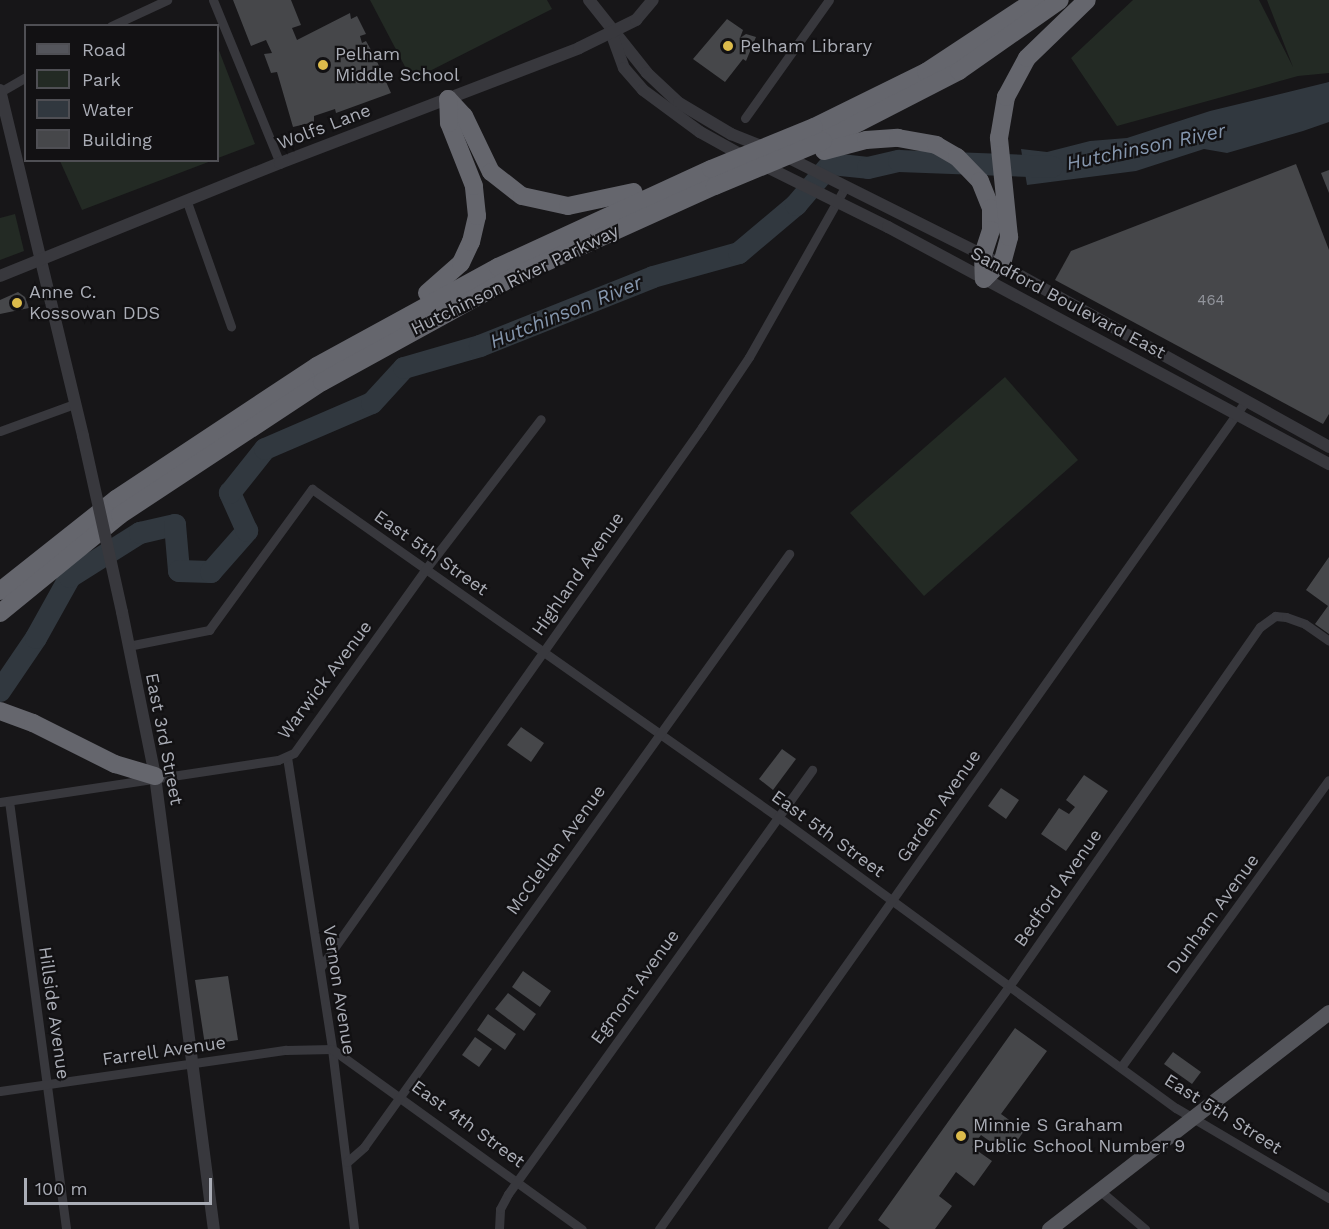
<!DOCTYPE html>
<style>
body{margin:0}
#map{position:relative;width:1329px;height:1229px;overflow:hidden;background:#171618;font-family:"Work Sans",sans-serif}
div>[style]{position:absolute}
.green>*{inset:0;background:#232a24}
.water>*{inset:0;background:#31383f}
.river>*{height:22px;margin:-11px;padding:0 11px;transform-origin:11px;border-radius:11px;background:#31383f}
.building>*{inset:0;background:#46474a}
.minor>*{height:9px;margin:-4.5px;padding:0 4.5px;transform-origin:4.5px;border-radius:4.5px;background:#38383d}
.tertiary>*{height:12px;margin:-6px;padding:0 6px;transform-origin:6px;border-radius:6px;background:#38383d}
.primary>*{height:15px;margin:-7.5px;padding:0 7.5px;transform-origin:7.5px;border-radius:7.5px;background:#54555b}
.motorway>*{height:18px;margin:-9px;padding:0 9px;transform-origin:9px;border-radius:9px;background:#65666d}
.tertiary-bridge>*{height:12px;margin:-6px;padding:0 6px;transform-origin:6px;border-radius:6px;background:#38383d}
.motorway-bridge>*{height:18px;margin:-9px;padding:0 9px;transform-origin:9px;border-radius:9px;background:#65666d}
.dots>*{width:16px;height:16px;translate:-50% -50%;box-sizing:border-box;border:3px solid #121113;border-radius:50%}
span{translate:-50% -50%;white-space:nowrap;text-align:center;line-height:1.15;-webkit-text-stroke:4.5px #121113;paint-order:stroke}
.number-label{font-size:15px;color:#91949b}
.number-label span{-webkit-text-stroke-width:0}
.poi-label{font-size:18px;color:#aaadb6}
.left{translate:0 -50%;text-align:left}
.street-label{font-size:18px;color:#aaadb6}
.water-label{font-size:20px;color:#8596ad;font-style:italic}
.legend{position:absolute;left:24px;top:24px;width:195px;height:138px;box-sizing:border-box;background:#121113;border:2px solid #4f4f54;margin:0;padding:8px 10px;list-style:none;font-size:18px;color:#aaadb6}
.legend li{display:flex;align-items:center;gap:12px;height:30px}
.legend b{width:30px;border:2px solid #4f4f54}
.scale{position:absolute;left:24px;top:1178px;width:188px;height:27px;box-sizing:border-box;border:3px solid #aaadb6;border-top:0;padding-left:8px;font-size:18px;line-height:21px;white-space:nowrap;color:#aaadb6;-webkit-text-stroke:4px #121113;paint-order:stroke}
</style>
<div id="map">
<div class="green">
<i style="clip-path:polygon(370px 0,547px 0,552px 9px,412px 80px)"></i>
<i style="clip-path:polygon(1133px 0,1259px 0,1293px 67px,1267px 0,1329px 0,1329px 73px,1298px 76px,1117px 126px,1071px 58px)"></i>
<i style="clip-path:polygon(218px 48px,255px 144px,218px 158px)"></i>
<i style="clip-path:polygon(60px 161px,211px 161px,82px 210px)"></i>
<i style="clip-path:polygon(15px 214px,24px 251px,0 260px,0 218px)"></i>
<i style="clip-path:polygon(1005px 377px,1078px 460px,924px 596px,850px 513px)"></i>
</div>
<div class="water">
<i style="clip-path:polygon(1329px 82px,1329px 122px,1303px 131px,1227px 153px,1204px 149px,1136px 171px,1027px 185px,1021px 149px,1047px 152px,1090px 141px,1127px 138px,1210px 111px)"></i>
</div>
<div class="river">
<i style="left:0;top:691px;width:64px;rotate:-55.8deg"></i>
<i style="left:36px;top:638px;width:70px;rotate:-60.9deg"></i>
<i style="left:70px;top:577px;width:83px;rotate:-32.2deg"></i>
<i style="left:140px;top:533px;width:36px;rotate:-13deg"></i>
<i style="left:175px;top:525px;width:46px;rotate:85deg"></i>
<i style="left:179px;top:571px;width:32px;rotate:2deg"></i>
<i style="left:211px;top:572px;width:55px;rotate:-48.7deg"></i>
<i style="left:247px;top:531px;width:42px;rotate:-114.1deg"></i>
<i style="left:230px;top:493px;width:56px;rotate:-51.5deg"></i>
<i style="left:265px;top:449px;width:116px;rotate:-23.3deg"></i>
<i style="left:372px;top:403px;width:47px;rotate:-47.6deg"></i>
<i style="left:404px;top:368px;width:79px;rotate:-16.1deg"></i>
<i style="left:480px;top:346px;width:186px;rotate:-21.7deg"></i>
<i style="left:653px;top:277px;width:89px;rotate:-15.6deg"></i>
<i style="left:739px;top:253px;width:75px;rotate:-40.1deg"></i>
<i style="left:796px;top:205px;width:54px;rotate:-49.5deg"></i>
<i style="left:831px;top:164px;width:37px;rotate:6deg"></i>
<i style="left:868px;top:168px;width:32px;rotate:-13deg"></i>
<i style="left:899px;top:161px;width:153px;rotate:2.2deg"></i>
</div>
<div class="building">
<i style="clip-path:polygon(233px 0,291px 0,301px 25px,292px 28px,297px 40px,350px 13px,351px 19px,357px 16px,366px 34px,360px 36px,362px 43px,366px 41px,375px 57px,391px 93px,336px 113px,335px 109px,314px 116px,314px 122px,293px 127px,277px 72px,271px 73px,264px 54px,272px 53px,266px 40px,251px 46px)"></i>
<i style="clip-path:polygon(727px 19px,743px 30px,740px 38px,746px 34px,756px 37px,746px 61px,743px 59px,725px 82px,693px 59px)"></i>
<i style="clip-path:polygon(1296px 164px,1329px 250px,1329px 414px,1323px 424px,1055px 280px,1071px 251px)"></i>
<i style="clip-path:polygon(1329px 170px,1329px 193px,1321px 173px)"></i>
<i style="clip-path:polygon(18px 292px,25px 297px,29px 308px,0 314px,0 300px)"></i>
<i style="clip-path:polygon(1329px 557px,1329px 634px,1315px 624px,1328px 606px,1306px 590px)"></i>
<i style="clip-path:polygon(521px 727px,544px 743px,531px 762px,507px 745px)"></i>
<i style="clip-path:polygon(782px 749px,796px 759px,773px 790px,759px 779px)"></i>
<i style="clip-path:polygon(1084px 775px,1108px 791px,1066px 851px,1041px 834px,1059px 808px,1069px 814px,1075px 807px,1066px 800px)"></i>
<i style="clip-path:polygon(1001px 788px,1019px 800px,1006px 819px,988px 806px)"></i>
<i style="clip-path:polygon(523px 971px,551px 991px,540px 1007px,512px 987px)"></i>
<i style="clip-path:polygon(228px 976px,238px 1040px,205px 1045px,195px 980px)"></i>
<i style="clip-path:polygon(508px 993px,536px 1014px,524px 1031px,495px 1009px)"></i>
<i style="clip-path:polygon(488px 1014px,516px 1034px,505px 1050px,477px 1030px)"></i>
<i style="clip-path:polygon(1015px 1028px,1047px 1051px,1001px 1114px,1024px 1131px,1008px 1154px,981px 1135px,972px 1147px,992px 1161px,974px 1186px,956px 1172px,939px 1196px,952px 1206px,935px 1229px,890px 1229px,878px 1220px)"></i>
<i style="clip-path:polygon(475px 1037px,492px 1049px,479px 1067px,462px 1055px)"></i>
<i style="clip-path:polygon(1173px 1052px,1201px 1072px,1192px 1084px,1164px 1064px)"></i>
</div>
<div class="minor">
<i style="left:213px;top:0;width:176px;rotate:67.7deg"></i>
<i style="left:111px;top:26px;width:62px;rotate:-24.9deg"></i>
<i style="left:0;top:92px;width:30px;rotate:-30deg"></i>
<i style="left:745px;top:118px;width:145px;rotate:-54.6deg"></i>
<i style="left:187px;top:202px;width:132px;rotate:70.5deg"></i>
<i style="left:0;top:431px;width:79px;rotate:-20deg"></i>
<i style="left:128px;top:646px;width:83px;rotate:-11.2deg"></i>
<i style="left:209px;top:630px;width:175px;rotate:-53.9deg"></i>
<i style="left:312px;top:489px;width:570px;rotate:35.14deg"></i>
<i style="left:778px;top:817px;width:493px;rotate:36.2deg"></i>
<i style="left:1176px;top:1108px;width:178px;rotate:30.5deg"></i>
<i style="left:287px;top:757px;width:295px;rotate:81.2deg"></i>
<i style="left:332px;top:1049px;width:181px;rotate:83deg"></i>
<i style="left:9px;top:801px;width:432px;rotate:82.4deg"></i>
<i style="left:0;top:802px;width:281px;rotate:-8.6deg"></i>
<i style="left:278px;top:760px;width:17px;rotate:-24deg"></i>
<i style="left:294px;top:753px;width:225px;rotate:-54.4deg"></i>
<i style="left:425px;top:570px;width:190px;rotate:-52.5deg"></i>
<i style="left:320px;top:968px;width:662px;rotate:-54.77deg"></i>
<i style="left:702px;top:427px;width:84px;rotate:-56.1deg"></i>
<i style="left:749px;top:357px;width:195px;rotate:-60.5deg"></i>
<i style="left:1121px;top:1067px;width:354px;rotate:-54.1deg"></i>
<i style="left:0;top:1091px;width:289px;rotate:-8.2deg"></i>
<i style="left:286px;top:1050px;width:46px;rotate:-1.2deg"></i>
<i style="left:332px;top:1049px;width:308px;rotate:35.8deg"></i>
<i style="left:347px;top:1162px;width:23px;rotate:-41deg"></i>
<i style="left:364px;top:1147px;width:730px;rotate:-54.37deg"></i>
<i style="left:1098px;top:1189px;width:62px;rotate:40.4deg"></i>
<i style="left:499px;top:1229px;width:20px;rotate:-87deg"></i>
<i style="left:500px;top:1209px;width:17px;rotate:-62deg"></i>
<i style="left:508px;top:1194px;width:522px;rotate:-54.36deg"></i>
<i style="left:659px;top:1229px;width:1014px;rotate:-54.68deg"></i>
<i style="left:832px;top:1229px;width:302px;rotate:-53.9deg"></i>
<i style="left:1010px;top:985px;width:437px;rotate:-55.1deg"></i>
<i style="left:1260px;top:627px;width:19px;rotate:-36deg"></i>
<i style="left:1275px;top:616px;width:11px;rotate:5deg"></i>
<i style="left:1286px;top:617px;width:20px;rotate:20deg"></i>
<i style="left:1305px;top:624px;width:29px;rotate:35deg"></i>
</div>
<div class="tertiary">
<i style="left:589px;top:0;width:93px;rotate:51.5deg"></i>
<i style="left:647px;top:73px;width:44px;rotate:43.2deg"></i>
<i style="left:679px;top:103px;width:61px;rotate:30.8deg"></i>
<i style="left:731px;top:134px;width:38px;rotate:22deg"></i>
<i style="left:613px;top:38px;width:32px;rotate:70deg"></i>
<i style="left:624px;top:68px;width:29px;rotate:49deg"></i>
<i style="left:643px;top:90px;width:71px;rotate:36.4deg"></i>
<i style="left:700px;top:132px;width:51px;rotate:29.1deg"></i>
<i style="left:0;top:90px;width:356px;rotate:76.5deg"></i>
<i style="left:785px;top:156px;width:221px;rotate:26.6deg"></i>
<i style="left:983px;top:255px;width:396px;rotate:29deg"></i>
<i style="left:761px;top:164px;width:142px;rotate:26.4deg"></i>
<i style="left:888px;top:227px;width:501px;rotate:28.25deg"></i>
<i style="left:0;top:276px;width:302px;rotate:-22deg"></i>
<i style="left:280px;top:163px;width:320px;rotate:-21deg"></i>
<i style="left:579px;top:48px;width:64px;rotate:-26.2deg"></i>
<i style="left:636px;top:20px;width:26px;rotate:-50deg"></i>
<i style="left:122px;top:612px;width:167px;rotate:78.6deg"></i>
<i style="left:155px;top:776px;width:457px;rotate:82.6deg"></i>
</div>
<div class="primary">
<i style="left:1049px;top:1229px;width:354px;rotate:-37.8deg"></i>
</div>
<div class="motorway">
<i style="left:448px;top:99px;width:23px;rotate:47deg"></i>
<i style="left:464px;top:116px;width:62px;rotate:64.3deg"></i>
<i style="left:491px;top:172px;width:39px;rotate:38deg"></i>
<i style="left:522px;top:196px;width:47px;rotate:12.3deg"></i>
<i style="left:568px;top:206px;width:67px;rotate:-12deg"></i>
<i style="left:814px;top:127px;width:125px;rotate:-26.2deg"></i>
<i style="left:926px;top:72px;width:131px;rotate:-33.4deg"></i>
<i style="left:823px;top:141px;width:153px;rotate:-27.2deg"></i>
<i style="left:959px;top:71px;width:123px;rotate:-35.1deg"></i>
<i style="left:824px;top:151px;width:43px;rotate:-14.7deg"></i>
<i style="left:866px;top:140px;width:32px;rotate:-4deg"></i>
<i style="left:898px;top:138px;width:39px;rotate:10deg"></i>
<i style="left:936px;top:145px;width:24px;rotate:30deg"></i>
<i style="left:957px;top:157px;width:33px;rotate:46deg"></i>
<i style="left:980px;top:181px;width:29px;rotate:68deg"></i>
<i style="left:991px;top:208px;width:22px;rotate:90deg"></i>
<i style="left:991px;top:230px;width:26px;rotate:108deg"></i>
<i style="left:983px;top:255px;width:24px;rotate:88deg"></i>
<i style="left:984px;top:279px;width:27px;rotate:-45deg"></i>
<i style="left:1003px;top:260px;width:24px;rotate:-75deg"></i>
<i style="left:1009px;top:237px;width:100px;rotate:-95.8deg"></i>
<i style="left:999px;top:138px;width:42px;rotate:-80.3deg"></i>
<i style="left:1006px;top:97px;width:44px;rotate:-61.7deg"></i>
<i style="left:1027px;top:58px;width:83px;rotate:-44deg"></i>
<i style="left:427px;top:293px;width:45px;rotate:-41.4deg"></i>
<i style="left:461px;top:263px;width:23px;rotate:-65deg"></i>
<i style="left:471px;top:242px;width:27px;rotate:-77deg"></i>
<i style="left:477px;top:216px;width:30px;rotate:-96deg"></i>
<i style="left:474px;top:186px;width:68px;rotate:-111.6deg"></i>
<i style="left:449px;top:123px;width:24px;rotate:-92deg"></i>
<i style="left:0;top:591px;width:148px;rotate:-38.4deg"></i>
<i style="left:116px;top:499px;width:241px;rotate:-33.5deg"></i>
<i style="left:317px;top:366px;width:206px;rotate:-28.7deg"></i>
<i style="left:498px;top:267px;width:234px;rotate:-24.7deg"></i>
<i style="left:0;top:613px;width:155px;rotate:-39.2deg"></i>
<i style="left:120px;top:515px;width:242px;rotate:-33.4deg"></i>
<i style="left:322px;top:382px;width:218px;rotate:-28.8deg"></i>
<i style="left:513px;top:277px;width:222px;rotate:-24.3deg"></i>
<i style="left:0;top:711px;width:35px;rotate:20deg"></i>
<i style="left:33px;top:723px;width:92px;rotate:26.6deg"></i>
<i style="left:115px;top:764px;width:42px;rotate:16.7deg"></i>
</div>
<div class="tertiary-bridge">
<i style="left:83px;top:436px;width:180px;rotate:77.5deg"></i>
</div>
<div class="motorway-bridge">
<i style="left:711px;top:169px;width:111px;rotate:-22.2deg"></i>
<i style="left:715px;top:186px;width:117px;rotate:-22.6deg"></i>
</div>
<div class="dots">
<i style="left:728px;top:46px;background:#dcbb4b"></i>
<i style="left:323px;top:65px;background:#dcbb4b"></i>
<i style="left:17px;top:303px;background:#dcbb4b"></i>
<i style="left:961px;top:1136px;background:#dcbb4b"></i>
</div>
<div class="number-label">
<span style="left:1211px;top:301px">464</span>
</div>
<div class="poi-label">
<span class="left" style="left:740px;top:46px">Pelham Library</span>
<span class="left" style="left:335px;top:65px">Pelham<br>Middle School</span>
<span class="left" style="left:29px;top:303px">Anne C.<br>Kossowan DDS</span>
<span class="left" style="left:973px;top:1136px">Minnie S Graham<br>Public School Number 9</span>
</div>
<div class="street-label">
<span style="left:324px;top:127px;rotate:-21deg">Wolfs Lane</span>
<span style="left:515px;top:280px;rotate:-26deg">Hutchinson River Parkway</span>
<span style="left:1068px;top:303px;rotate:28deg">Sandford Boulevard East</span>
<span style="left:431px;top:553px;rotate:35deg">East 5th Street</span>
<span style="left:578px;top:574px;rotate:-55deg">Highland Avenue</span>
<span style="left:325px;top:680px;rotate:-53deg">Warwick Avenue</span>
<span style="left:164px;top:739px;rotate:79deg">East 3rd Street</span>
<span style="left:939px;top:806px;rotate:-55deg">Garden Avenue</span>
<span style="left:828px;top:834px;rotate:36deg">East 5th Street</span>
<span style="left:556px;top:850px;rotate:-54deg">McClellan Avenue</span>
<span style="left:1058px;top:888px;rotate:-55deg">Bedford Avenue</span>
<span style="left:1213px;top:914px;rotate:-54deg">Dunham Avenue</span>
<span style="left:635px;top:987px;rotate:-54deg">Egmont Avenue</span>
<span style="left:339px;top:990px;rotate:81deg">Vernon Avenue</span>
<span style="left:54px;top:1013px;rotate:82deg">Hillside Avenue</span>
<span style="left:164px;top:1051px;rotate:-8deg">Farrell Avenue</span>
<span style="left:1223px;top:1114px;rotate:32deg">East 5th Street</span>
<span style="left:468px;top:1124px;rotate:36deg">East 4th Street</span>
</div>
<div class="water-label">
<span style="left:1146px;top:147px;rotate:-12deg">Hutchinson River</span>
<span style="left:566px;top:312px;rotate:-22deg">Hutchinson River</span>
</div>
<ul class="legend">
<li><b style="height:8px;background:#54555b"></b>Road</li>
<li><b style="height:16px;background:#232a24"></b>Park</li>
<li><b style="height:16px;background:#31383f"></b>Water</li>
<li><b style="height:16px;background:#46474a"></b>Building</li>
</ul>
<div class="scale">100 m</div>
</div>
